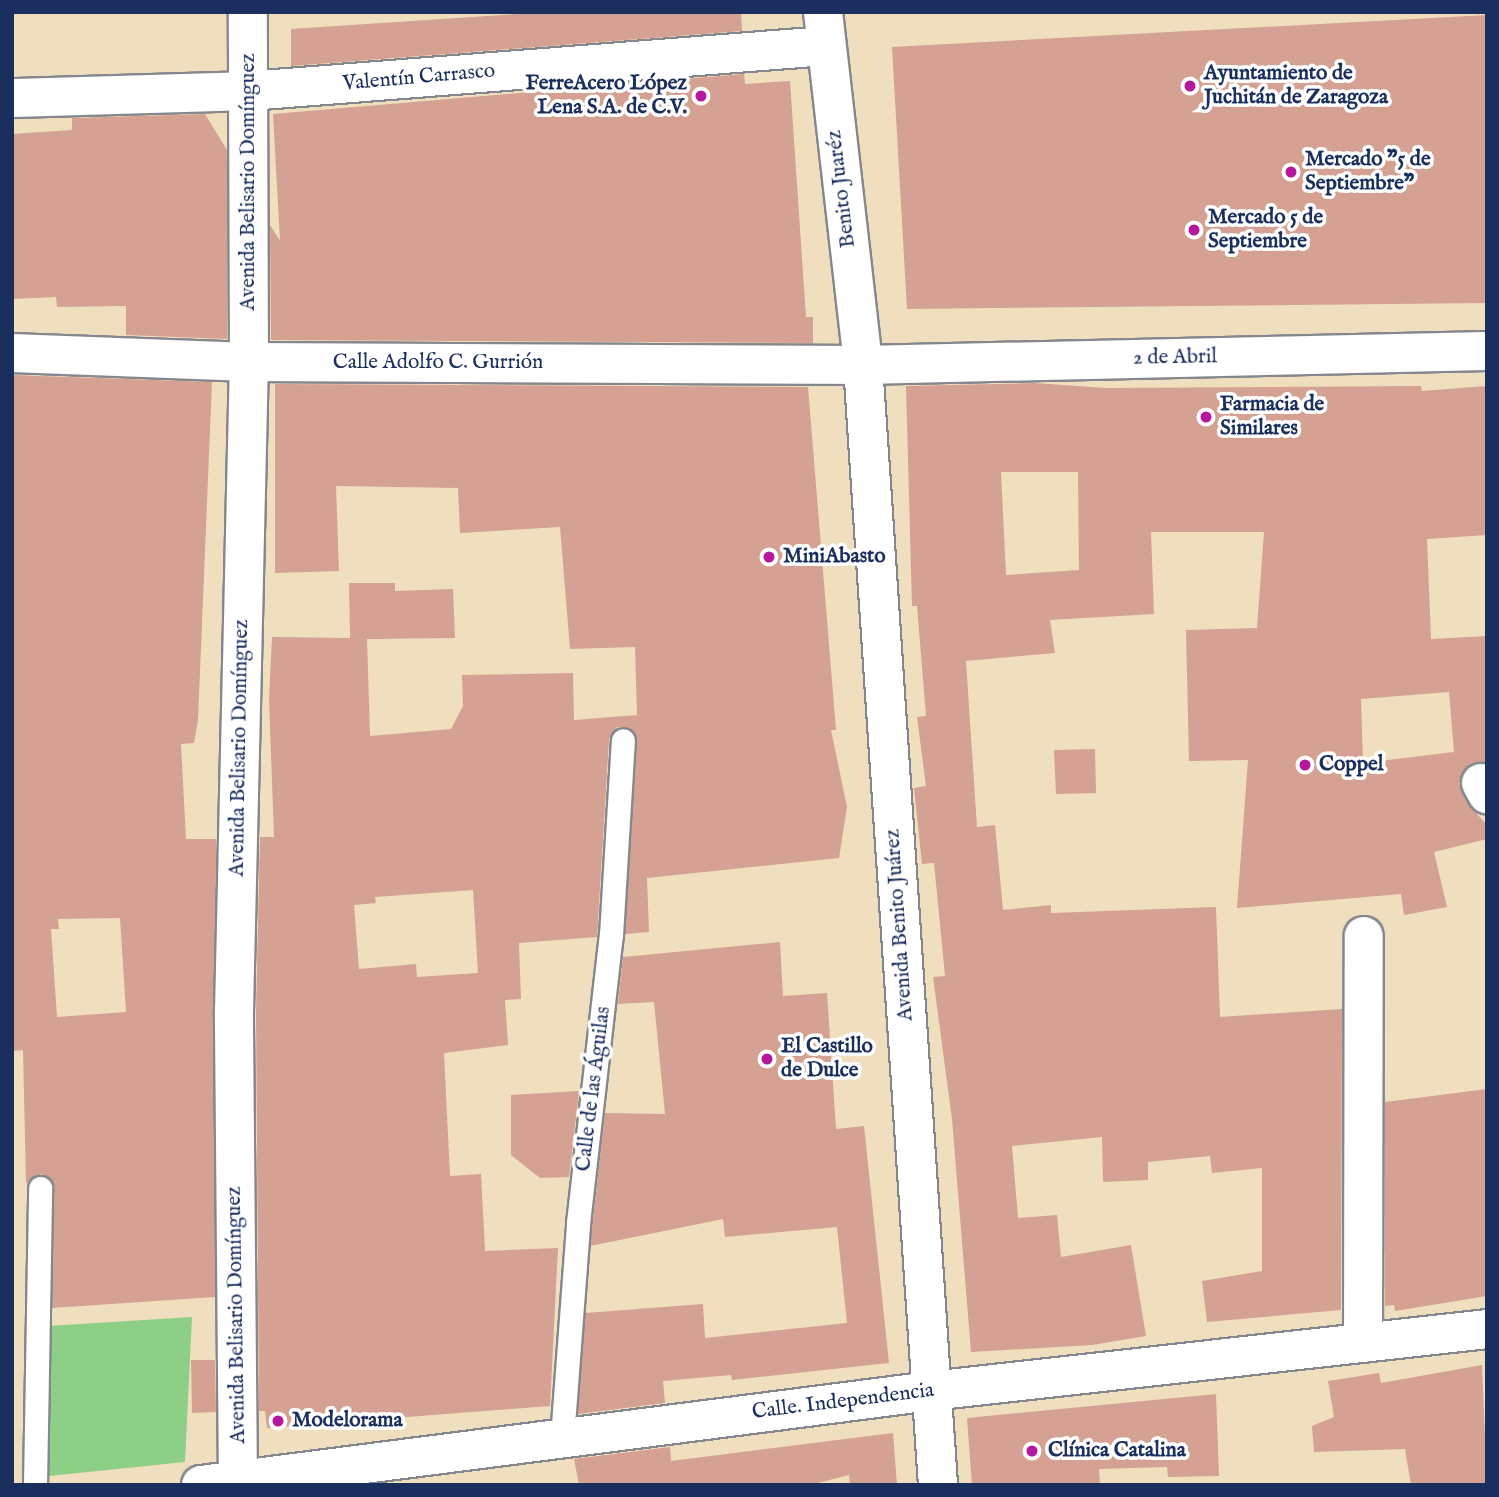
<!DOCTYPE html>
<meta charset="utf-8">
<style>
body{margin:0}
#map{position:relative;width:1499px;height:1497px;overflow:hidden;background:#efdfbe;font-family:"IM FELL English",serif}
div>[style]{position:absolute}
.green>*{inset:0;background:#8dcf87}
.building>*{inset:0;background:#d4a192}
.roads{filter:drop-shadow(2px 0 #85878e) drop-shadow(-2px 0 #85878e) drop-shadow(0 2px #85878e) drop-shadow(0 -2px #85878e)}
.lane>*{height:23px;margin:-11.5px;padding:0 11.5px;transform-origin:11.5px;border-radius:11.5px;background:#fff}
.street>*{height:38px;margin:-19px;padding:0 19px;transform-origin:19px;border-radius:19px;background:#fff}
.dots>*{width:19px;height:19px;translate:-50% -50%;box-sizing:border-box;border:4px solid #fff;border-radius:50%}
span{translate:-50% -50%;white-space:nowrap;text-align:center;line-height:1.15;-webkit-text-stroke:7px #fff;paint-order:stroke}
.poi-label{font-size:21px;color:#1b2f5e;font-weight:700}
.left{translate:0 -50%;text-align:left}
.right{translate:-100% -50%;text-align:right}
.street-label{font-size:21px;color:#1b2f5e}
.frame{position:absolute;inset:0;border:14px solid #1b2f5e;pointer-events:none}
</style>
<div id="map">
<div class="green">
<i style="clip-path:polygon(192px 1317px,185px 1462px,49px 1476px,48px 1326px)"></i>
</div>
<div class="building">
<i style="clip-path:polygon(546px 12px,741px 12px,742px 31px,291px 66px,291px 29px)"></i>
<i style="clip-path:polygon(1487px 15px,1487px 303px,907px 309px,892px 47px)"></i>
<i style="clip-path:polygon(744px 74px,745px 84px,790px 81px,806px 317px,813px 317px,813px 343px,271px 340px,270px 225px,280px 241px,273px 114px)"></i>
<i style="clip-path:polygon(205px 114px,227px 150px,227px 339px,126px 335px,126px 306px,57px 307px,56px 297px,12px 299px,12px 134px,72px 130px,72px 118px)"></i>
<i style="clip-path:polygon(evenodd,12px 375px,212px 382px,198px 720px,194px 743px,181px 744px,186px 839px,216px 839px,215px 1297px,52px 1308px,54px 1188px,41px 1174px,26px 1183px,23px 1050px,12px 1051px,12px 375px,120px 918px,126px 1012px,57px 1017px,51px 929px,59px 929px,58px 919px,120px 918px)"></i>
<i style="clip-path:polygon(evenodd,1034px 383px,1107px 388px,1421px 386px,1422px 391px,1487px 386px,1487px 535px,1427px 539px,1431px 639px,1487px 636px,1487px 763px,1470px 764px,1459px 783px,1468px 804px,1487px 825px,1487px 839px,1434px 852px,1447px 907px,1404px 915px,1401px 894px,1237px 908px,1248px 760px,1189px 761px,1186px 630px,1257px 628px,1264px 532px,1151px 532px,1154px 614px,1050px 620px,1055px 653px,966px 661px,977px 827px,995px 825px,1003px 910px,1051px 905px,1051px 913px,1216px 907px,1220px 1017px,1342px 1009px,1341px 1310px,1207px 1322px,1202px 1281px,1262px 1271px,1262px 1168px,1212px 1173px,1210px 1156px,1148px 1162px,1148px 1180px,1103px 1182px,1102px 1137px,1012px 1146px,1018px 1218px,1057px 1215px,1061px 1257px,1131px 1245px,1146px 1336px,1092px 1345px,971px 1352px,952px 1119px,933px 977px,945px 976px,934px 863px,922px 864px,914px 788px,926px 786px,917px 717px,926px 716px,917px 606px,912px 606px,906px 386px,1034px 383px,1001px 472px,1078px 472px,1079px 570px,1006px 575px,1001px 472px,1034px 383px,1449px 692px,1454px 752px,1363px 763px,1361px 699px,1449px 692px)"></i>
<i style="clip-path:polygon(evenodd,275px 384px,808px 387px,836px 730px,831px 730px,847px 807px,839px 858px,647px 878px,649px 932px,625px 934px,637px 741px,631px 729px,617px 727px,609px 739px,597px 937px,519px 943px,521px 999px,505px 1000px,508px 1045px,444px 1053px,450px 1176px,481px 1174px,485px 1251px,558px 1248px,550px 1406px,267px 1428px,265px 1411px,259px 1411px,256px 1011px,260px 837px,274px 837px,269px 699px,272px 637px,350px 638px,349px 583px,395px 583px,395px 591px,453px 589px,455px 638px,367px 639px,370px 736px,451px 729px,463px 706px,462px 675px,573px 673px,574px 720px,637px 715px,635px 647px,570px 649px,560px 527px,460px 533px,458px 488px,336px 486px,339px 571px,275px 573px,275px 384px,473px 890px,478px 973px,417px 977px,416px 964px,359px 969px,354px 905px,376px 903px,375px 897px,473px 890px)"></i>
<i style="clip-path:polygon(1095px 749px,1096px 793px,1056px 794px,1054px 750px)"></i>
<i style="clip-path:polygon(780px 942px,783px 996px,827px 993px,836px 1129px,864px 1126px,889px 1363px,732px 1380px,731px 1375px,663px 1381px,665px 1403px,578px 1414px,585px 1313px,703px 1304px,705px 1338px,847px 1323px,837px 1227px,725px 1237px,723px 1219px,590px 1246px,605px 1113px,665px 1114px,654px 1002px,618px 1004px,623px 957px)"></i>
<i style="clip-path:polygon(1487px 1089px,1487px 1296px,1395px 1311px,1394px 1305px,1385px 1306px,1385px 1102px)"></i>
<i style="clip-path:polygon(579px 1091px,569px 1177px,540px 1178px,511px 1155px,511px 1095px)"></i>
<i style="clip-path:polygon(191px 1360px,215px 1360px,216px 1412px,192px 1413px)"></i>
<i style="clip-path:polygon(1482px 1365px,1487px 1485px,1411px 1485px,1405px 1449px,1314px 1452px,1312px 1426px,1334px 1417px,1328px 1381px,1379px 1373px,1381px 1383px)"></i>
<i style="clip-path:polygon(1216px 1394px,1219px 1476px,1168px 1477px,1167px 1467px,1099px 1469px,1100px 1485px,972px 1485px,967px 1418px)"></i>
<i style="clip-path:polygon(893px 1433px,897px 1485px,850px 1485px,849px 1475px,810px 1485px,579px 1485px,574px 1459px,670px 1447px,671px 1461px)"></i>
</div>
<div class="roads">
<div class="lane">
<i style="left:562px;top:1438px;width:216px;rotate:-85.7deg"></i>
<i style="left:578px;top:1223px;width:290px;rotate:-83.5deg"></i>
<i style="left:611px;top:935px;width:195px;rotate:-86.5deg"></i>
<i style="left:35px;top:1485px;width:297px;rotate:-89deg"></i>
</div>
<div class="street">
<i style="left:823px;top:12px;width:355px;rotate:83.5deg"></i>
<i style="left:863px;top:365px;width:1123px;rotate:86.17deg"></i>
<i style="left:12px;top:98px;width:237px;rotate:-1.7deg"></i>
<i style="left:249px;top:91px;width:579px;rotate:-4.46deg"></i>
<i style="left:12px;top:353px;width:237px;rotate:2.2deg"></i>
<i style="left:249px;top:362px;width:614px;rotate:0.28deg"></i>
<i style="left:863px;top:365px;width:624px;rotate:-1.29deg"></i>
<i style="left:1481px;top:783px;width:13px;rotate:61deg"></i>
<i style="left:1363px;top:1343px;width:407px;rotate:-89.9deg"></i>
<i style="left:201px;top:1485px;width:736px;rotate:-7.34deg"></i>
<i style="left:931px;top:1391px;width:559px;rotate:-6.36deg"></i>
<i style="left:238px;top:1485px;width:474px;rotate:-90.5deg"></i>
<i style="left:234px;top:1011px;width:649px;rotate:-88.68deg"></i>
<i style="left:249px;top:362px;width:350px;rotate:-90.2deg"></i>
</div>
</div>
<div class="dots">
<i style="left:1190px;top:86px;background:#b5179e"></i>
<i style="left:701px;top:96px;background:#b5179e"></i>
<i style="left:1291px;top:172px;background:#b5179e"></i>
<i style="left:1194px;top:230px;background:#b5179e"></i>
<i style="left:1206px;top:417px;background:#b5179e"></i>
<i style="left:769px;top:557px;background:#b5179e"></i>
<i style="left:1305px;top:765px;background:#b5179e"></i>
<i style="left:767px;top:1059px;background:#b5179e"></i>
<i style="left:278px;top:1421px;background:#b5179e"></i>
<i style="left:1032px;top:1451px;background:#b5179e"></i>
</div>
<div class="poi-label">
<span class="left" style="left:1204px;top:86px">Ayuntamiento de<br>Juchitán de Zaragoza</span>
<span class="right" style="left:687px;top:96px">FerreAcero López<br>Lena S.A. de C.V.</span>
<span class="left" style="left:1305px;top:172px">Mercado "5 de<br>Septiembre"</span>
<span class="left" style="left:1208px;top:230px">Mercado 5 de<br>Septiembre</span>
<span class="left" style="left:1220px;top:417px">Farmacia de<br>Similares</span>
<span class="left" style="left:783px;top:557px">MiniAbasto</span>
<span class="left" style="left:1319px;top:765px">Coppel</span>
<span class="left" style="left:781px;top:1059px">El Castillo<br>de Dulce</span>
<span class="left" style="left:292px;top:1421px">Modelorama</span>
<span class="left" style="left:1048px;top:1451px">Clínica Catalina</span>
</div>
<div class="street-label">
<span style="left:419px;top:78px;rotate:-5deg">Valentín Carrasco</span>
<span style="left:249px;top:182px;rotate:-90deg">Avenida Belisario Domínguez</span>
<span style="left:842px;top:189px;rotate:-97deg">Benito Juaréz</span>
<span style="left:1175px;top:358px;rotate:-1deg">2 de Abril</span>
<span style="left:438px;top:363px">Calle Adolfo C. Gurrión</span>
<span style="left:240px;top:748px;rotate:-89deg">Avenida Belisario Domínguez</span>
<span style="left:900px;top:925px;rotate:-94deg">Avenida Benito Juárez</span>
<span style="left:594px;top:1089px;rotate:-83deg">Calle de las Águilas</span>
<span style="left:237px;top:1315px;rotate:-91deg">Avenida Belisario Domínguez</span>
<span style="left:843px;top:1402px;rotate:-7deg">Calle. Independencia</span>
</div>
<div class="frame"></div>
</div>
